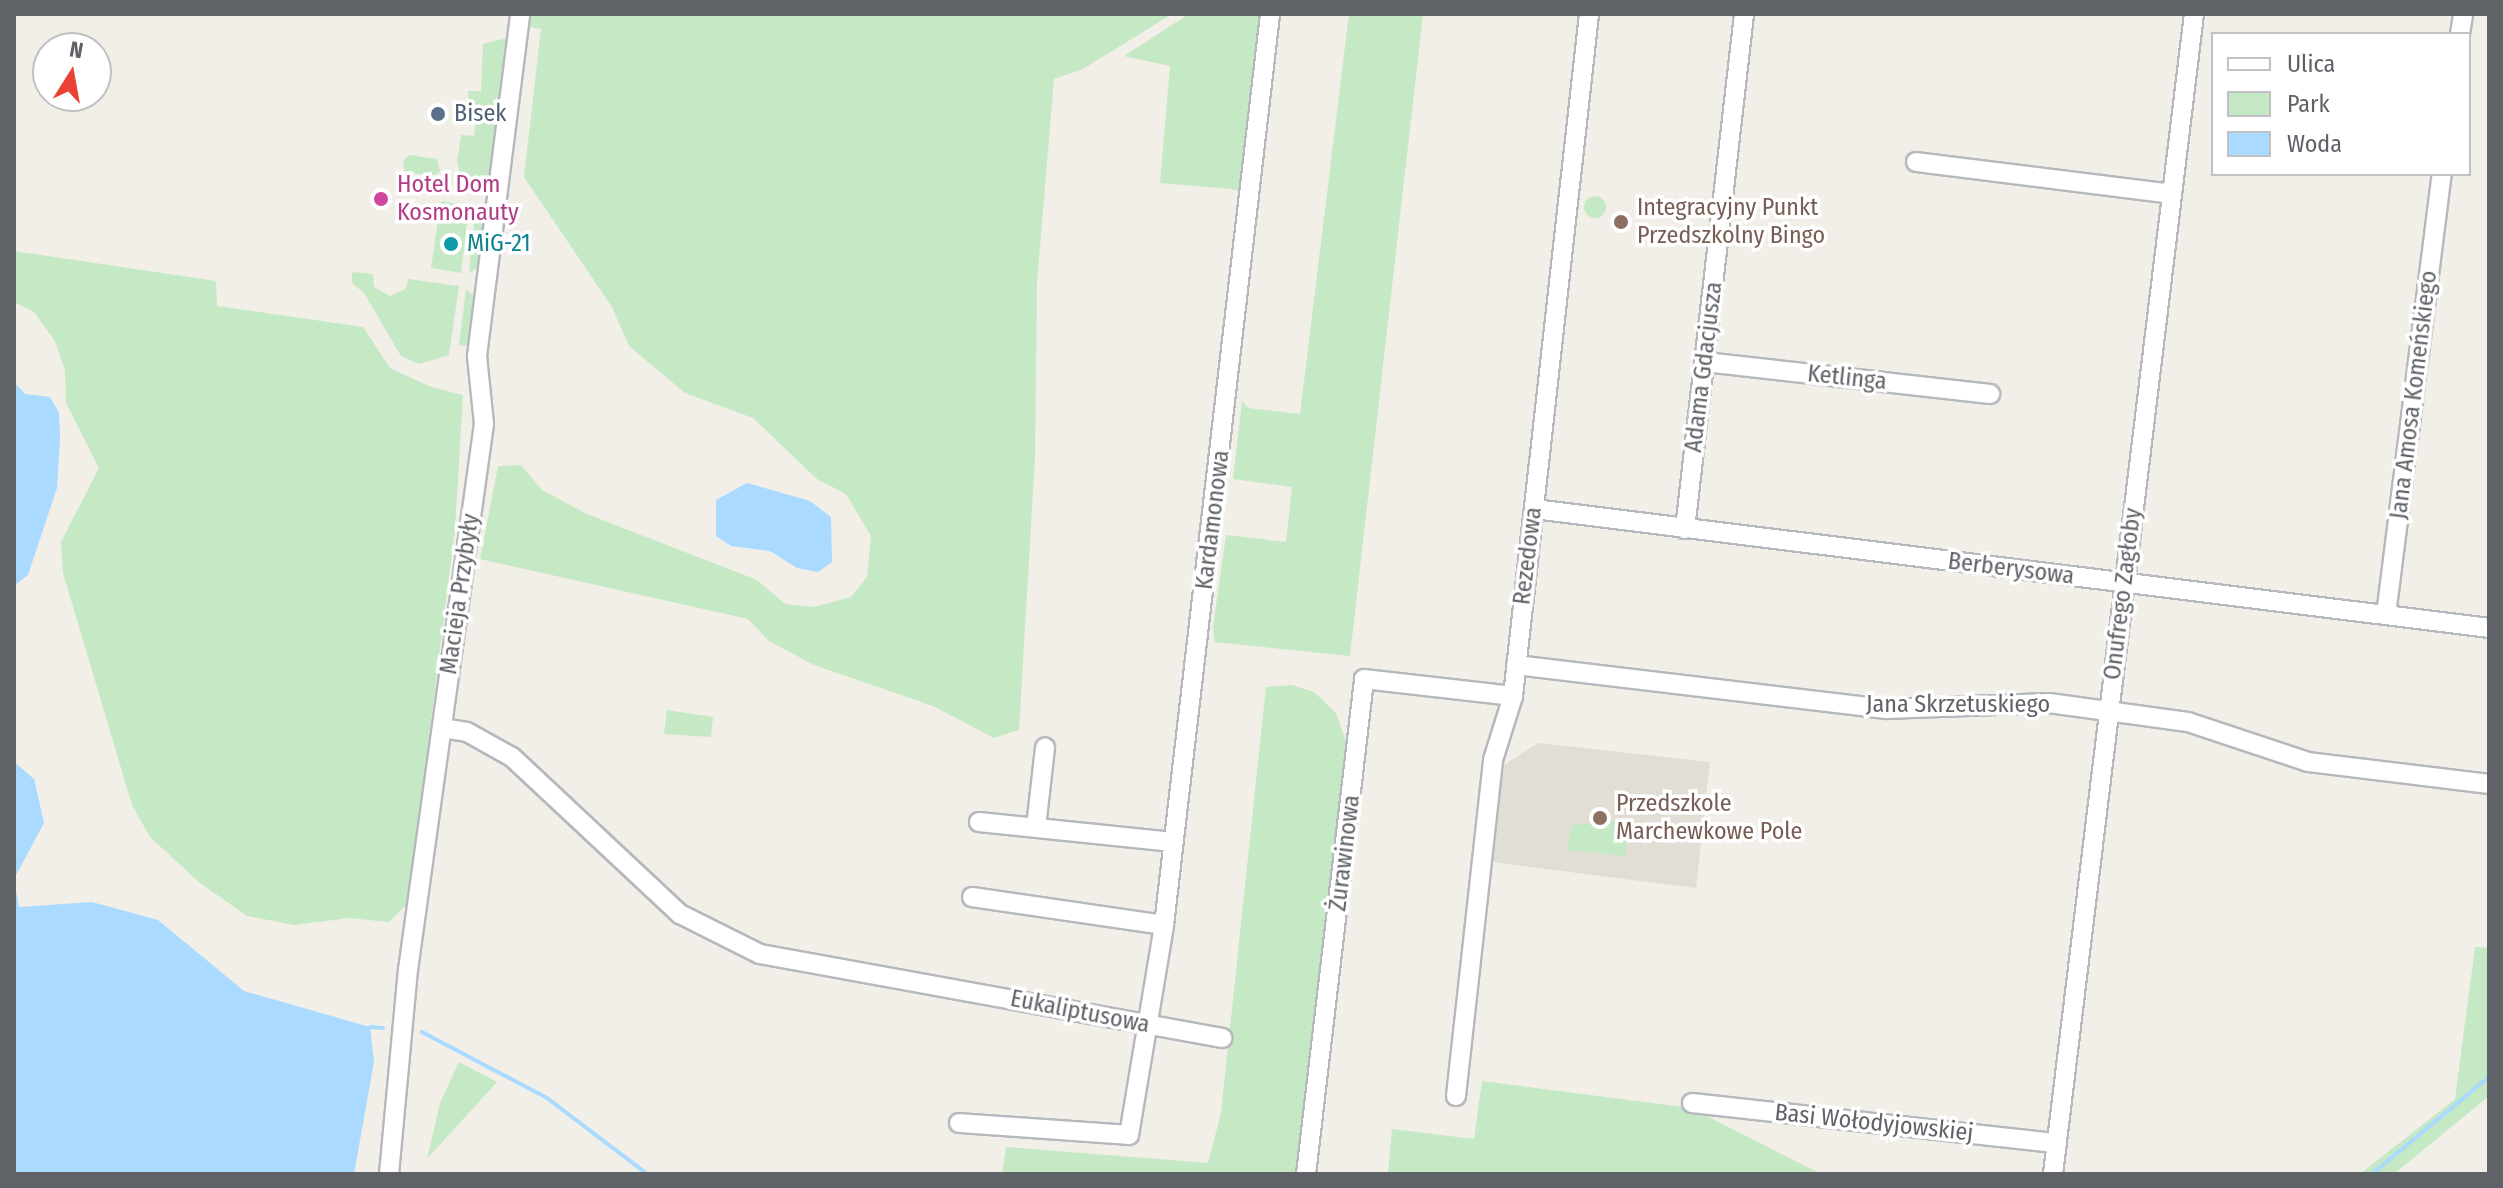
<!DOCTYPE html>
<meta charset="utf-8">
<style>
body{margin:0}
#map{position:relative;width:2503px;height:1188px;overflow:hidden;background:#f1efe8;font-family:"Fira Sans Condensed",sans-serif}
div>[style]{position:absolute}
.education>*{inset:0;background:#e1ded6}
.green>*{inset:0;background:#c5e8c5}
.round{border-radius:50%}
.water>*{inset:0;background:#aadaff}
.stream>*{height:4px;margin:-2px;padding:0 2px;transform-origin:2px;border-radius:2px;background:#aadaff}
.roads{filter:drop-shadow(2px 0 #b5b8bc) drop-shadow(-2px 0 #b5b8bc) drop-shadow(0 2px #b5b8bc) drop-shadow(0 -2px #b5b8bc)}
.minor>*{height:18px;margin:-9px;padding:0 9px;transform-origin:9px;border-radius:9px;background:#fff}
.dots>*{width:22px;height:22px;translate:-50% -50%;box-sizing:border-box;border:4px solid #fff;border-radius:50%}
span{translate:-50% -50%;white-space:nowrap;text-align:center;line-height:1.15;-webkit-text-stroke:7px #fff;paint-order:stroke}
.service-label{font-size:24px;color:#4e5e75}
.left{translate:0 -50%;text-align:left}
.hotel-label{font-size:24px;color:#b23c85}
.education-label{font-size:24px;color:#785e54}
.culture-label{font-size:24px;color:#0d838f}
.street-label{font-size:24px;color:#5f6368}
.frame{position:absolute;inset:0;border:16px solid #5f6368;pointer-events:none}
.legend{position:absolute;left:2211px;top:32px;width:260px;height:144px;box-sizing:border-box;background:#fff;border:2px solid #bfc1c3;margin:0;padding:10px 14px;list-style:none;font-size:24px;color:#5f6368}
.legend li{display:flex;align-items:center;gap:16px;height:40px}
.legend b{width:40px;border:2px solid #bfc1c3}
.north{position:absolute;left:32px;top:32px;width:80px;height:80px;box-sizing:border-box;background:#fff;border:2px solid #bfc1c3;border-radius:50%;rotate:11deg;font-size:22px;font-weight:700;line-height:32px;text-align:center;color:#5f6368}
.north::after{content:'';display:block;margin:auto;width:28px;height:36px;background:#ea4335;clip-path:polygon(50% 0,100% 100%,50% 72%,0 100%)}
</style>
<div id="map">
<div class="education">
<i style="clip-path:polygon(1538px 743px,1710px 762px,1696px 888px,1491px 862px,1504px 765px)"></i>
</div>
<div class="green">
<i style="clip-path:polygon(526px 14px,1172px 14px,1083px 69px,1054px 79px,1037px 283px,1035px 458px,1019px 730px,994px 738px,933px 706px,814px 665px,769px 641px,748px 619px,480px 559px,498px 466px,521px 465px,542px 490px,587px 514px,757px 580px,785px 604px,814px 607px,851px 597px,867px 577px,871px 536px,846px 494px,817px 479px,753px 418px,685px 393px,629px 346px,612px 307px,524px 177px,541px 29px,525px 26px)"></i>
<i style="clip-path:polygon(1189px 14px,1262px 14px,1241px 190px,1160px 183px,1170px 66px,1124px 56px)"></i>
<i style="clip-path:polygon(1349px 14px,1423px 14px,1350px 656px,1215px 642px,1213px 627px,1226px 535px,1286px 542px,1292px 487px,1233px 479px,1242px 401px,1248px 408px,1300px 414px)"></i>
<i style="clip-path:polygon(506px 38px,489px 178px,472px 181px,461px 176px,457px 163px,461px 135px,474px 136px,476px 120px,470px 118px,468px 91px,481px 91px,483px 44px)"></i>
<i style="clip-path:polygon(409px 155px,437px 159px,440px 172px,434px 176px,405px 172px,403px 162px)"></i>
<i class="round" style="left:1584px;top:196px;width:22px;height:22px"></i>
<i style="clip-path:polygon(441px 201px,469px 206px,461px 273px,431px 268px)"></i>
<i style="clip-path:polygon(476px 207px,486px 208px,479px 267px,469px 273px)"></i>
<i style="clip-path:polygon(14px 251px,216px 281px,217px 306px,363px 327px,390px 368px,431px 387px,463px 395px,455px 529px,408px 903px,389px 922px,349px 918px,294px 925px,247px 916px,200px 883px,150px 837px,132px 805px,63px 573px,61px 542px,99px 468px,66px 403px,65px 370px,55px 341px,34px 312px,14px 302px)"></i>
<i style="clip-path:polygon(352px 272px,373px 274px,374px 287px,390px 296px,406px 289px,408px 279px,459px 286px,449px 355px,419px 364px,401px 356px,364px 293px,352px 283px)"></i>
<i style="clip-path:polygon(466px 289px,475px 297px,468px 346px,459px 345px)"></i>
<i style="clip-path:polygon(1292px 685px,1314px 692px,1336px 713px,1349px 750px,1296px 1174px,1002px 1174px,1006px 1147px,1208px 1163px,1221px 1113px,1266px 687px)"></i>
<i style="clip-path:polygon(667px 710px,713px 717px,711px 737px,664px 734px)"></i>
<i style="clip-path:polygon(1621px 821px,1629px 830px,1625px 856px,1568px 850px,1571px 825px)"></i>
<i style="clip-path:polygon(2475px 947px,2489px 948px,2489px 1096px,2394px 1174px,2360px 1174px,2455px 1099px)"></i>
<i style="clip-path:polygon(459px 1062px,497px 1082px,427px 1159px,440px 1103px)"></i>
<i style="clip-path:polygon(1482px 1081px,1691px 1108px,1821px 1174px,1388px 1174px,1392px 1129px,1474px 1139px)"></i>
</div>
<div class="water">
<i style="clip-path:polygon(14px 382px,25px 394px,50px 397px,59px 413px,60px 438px,57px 488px,28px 575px,14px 586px)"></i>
<i style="clip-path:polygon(747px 483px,810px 501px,831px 517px,832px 562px,818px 572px,797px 568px,770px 551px,731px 546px,716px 536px,716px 500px)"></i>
<i style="clip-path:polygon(14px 762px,34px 779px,44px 823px,14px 879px,19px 907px,92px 902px,158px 920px,244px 991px,370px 1027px,374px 1062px,354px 1174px,14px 1174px)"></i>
</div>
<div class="stream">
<i style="left:370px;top:1027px;width:13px;rotate:4deg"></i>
<i style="left:422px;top:1032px;width:141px;rotate:27.8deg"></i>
<i style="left:547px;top:1098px;width:126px;rotate:37.2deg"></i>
<i style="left:2372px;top:1174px;width:152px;rotate:-39.7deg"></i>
</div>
<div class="roads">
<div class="minor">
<i style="left:2460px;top:34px;width:20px;rotate:-81deg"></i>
<i style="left:1916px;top:162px;width:258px;rotate:7.1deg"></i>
<i style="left:1705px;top:362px;width:287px;rotate:6.4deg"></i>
<i style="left:1534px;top:509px;width:962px;rotate:7.1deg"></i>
<i style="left:1685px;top:529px;width:518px;rotate:-83.46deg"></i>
<i style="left:2386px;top:615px;width:445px;rotate:-82.8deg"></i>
<i style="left:1516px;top:665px;width:373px;rotate:6.8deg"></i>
<i style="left:1886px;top:709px;width:163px;rotate:-2.1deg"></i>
<i style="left:2049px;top:703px;width:140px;rotate:7.8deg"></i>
<i style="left:2188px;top:722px;width:126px;rotate:18.4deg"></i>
<i style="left:2308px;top:762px;width:182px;rotate:6.9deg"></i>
<i style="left:442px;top:728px;width:25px;rotate:9deg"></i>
<i style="left:467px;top:732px;width:51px;rotate:29.1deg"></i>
<i style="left:512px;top:757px;width:230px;rotate:43.1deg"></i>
<i style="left:680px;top:914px;width:89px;rotate:26.6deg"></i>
<i style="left:760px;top:954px;width:470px;rotate:10.3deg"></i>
<i style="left:979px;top:822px;width:195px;rotate:5.9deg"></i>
<i style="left:1036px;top:827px;width:80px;rotate:-83.5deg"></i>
<i style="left:972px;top:897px;width:194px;rotate:8.3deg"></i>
<i style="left:1456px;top:1096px;width:338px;rotate:-83.7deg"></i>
<i style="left:1493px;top:760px;width:67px;rotate:-72.6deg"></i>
<i style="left:1513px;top:696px;width:686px;rotate:-83.64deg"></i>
<i style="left:1692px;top:1103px;width:367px;rotate:6.3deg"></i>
<i style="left:959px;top:1123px;width:170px;rotate:4deg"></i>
<i style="left:1129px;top:1135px;width:213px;rotate:-80.5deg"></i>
<i style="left:1164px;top:925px;width:917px;rotate:-83.36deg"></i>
<i style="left:389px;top:1174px;width:205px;rotate:-84.7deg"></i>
<i style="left:408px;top:970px;width:551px;rotate:-82.08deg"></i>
<i style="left:484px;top:424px;width:68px;rotate:-95.9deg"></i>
<i style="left:477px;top:356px;width:345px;rotate:-82.8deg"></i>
<i style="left:1306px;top:1174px;width:498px;rotate:-83.3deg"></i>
<i style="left:1364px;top:679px;width:150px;rotate:6.5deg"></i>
<i style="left:2053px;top:1174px;width:1169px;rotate:-83.07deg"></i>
</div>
</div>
<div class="dots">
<i style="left:438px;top:114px;background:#5c6f8a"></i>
<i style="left:381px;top:199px;background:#d1479c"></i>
<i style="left:1621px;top:222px;background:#8d6e63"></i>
<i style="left:451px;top:244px;background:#0f9aa8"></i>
<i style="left:1600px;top:818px;background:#8d6e63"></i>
</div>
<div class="service-label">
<span class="left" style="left:454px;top:114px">Bisek</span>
</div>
<div class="hotel-label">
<span class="left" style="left:397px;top:199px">Hotel Dom<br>Kosmonauty</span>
</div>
<div class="education-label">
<span class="left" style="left:1637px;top:222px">Integracyjny Punkt<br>Przedszkolny Bingo</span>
<span class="left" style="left:1616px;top:818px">Przedszkole<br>Marchewkowe Pole</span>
</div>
<div class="culture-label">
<span class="left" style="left:467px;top:244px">MiG-21</span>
</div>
<div class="street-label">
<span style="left:1704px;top:367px;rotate:-83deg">Adama Gdacjusza</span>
<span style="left:1847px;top:378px;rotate:6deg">Ketlinga</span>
<span style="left:2414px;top:395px;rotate:-83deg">Jana Amosa Komeńskiego</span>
<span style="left:1213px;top:520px;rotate:-83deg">Kardamonowa</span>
<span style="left:1528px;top:556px;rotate:-83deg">Rezedowa</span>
<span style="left:2011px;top:569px;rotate:7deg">Berberysowa</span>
<span style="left:460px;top:594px;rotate:-82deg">Macieja Przybyły</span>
<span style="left:2123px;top:594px;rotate:-83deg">Onufrego Zagłoby</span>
<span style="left:1958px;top:705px">Jana Skrzetuskiego</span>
<span style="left:1345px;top:853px;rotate:-83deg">Żurawinowa</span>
<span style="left:1080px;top:1012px;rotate:11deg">Eukaliptusowa</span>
<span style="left:1874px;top:1123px;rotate:6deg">Basi Wołodyjowskiej</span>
</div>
<div class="frame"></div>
<ul class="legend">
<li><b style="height:10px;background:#fff"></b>Ulica</li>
<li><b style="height:22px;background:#c5e8c5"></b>Park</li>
<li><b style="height:22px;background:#aadaff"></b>Woda</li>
</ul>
<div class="north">N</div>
</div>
